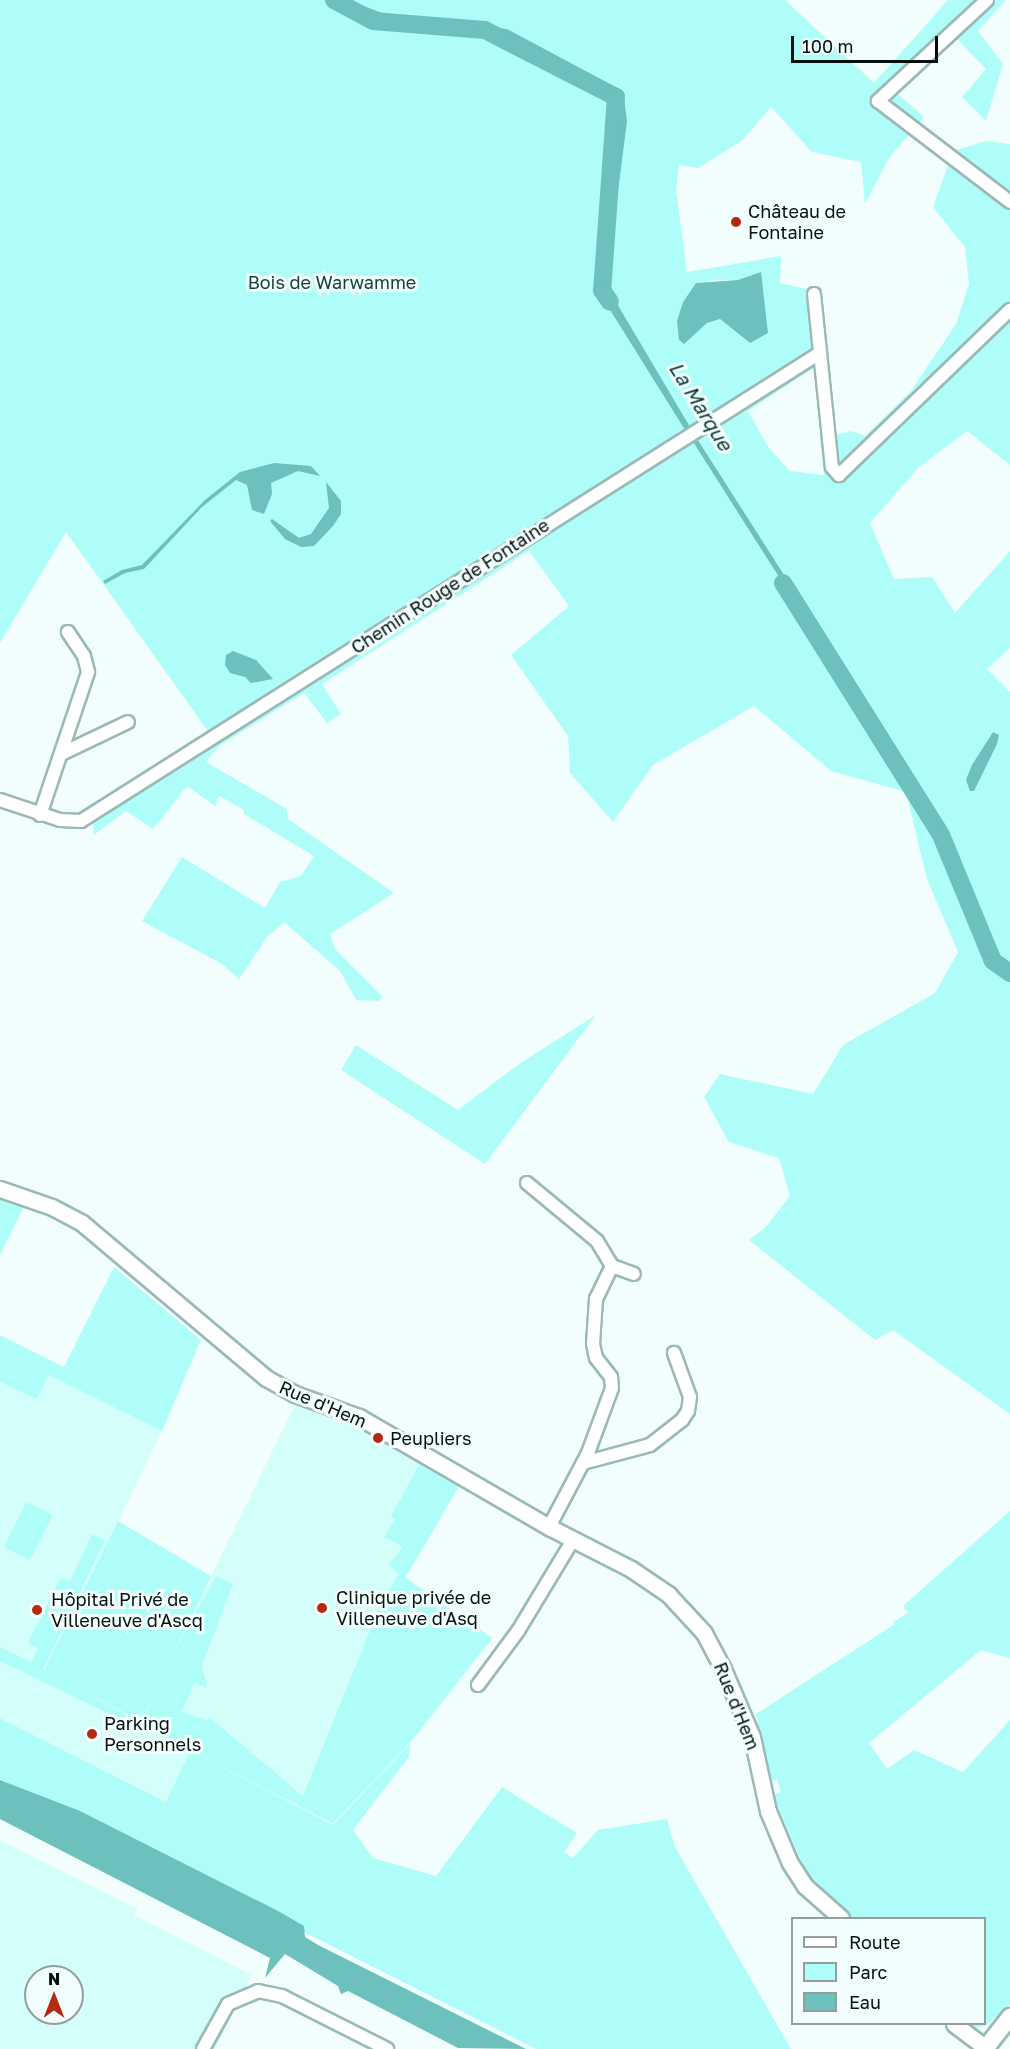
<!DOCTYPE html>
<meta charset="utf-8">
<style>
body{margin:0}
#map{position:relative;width:1010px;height:2049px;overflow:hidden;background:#f2fefd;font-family:"Golos Text",sans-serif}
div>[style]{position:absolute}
.built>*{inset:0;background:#d3fefa}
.green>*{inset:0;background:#affdf8}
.water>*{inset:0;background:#6cc1bc}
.river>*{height:18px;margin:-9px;padding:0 9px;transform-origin:9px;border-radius:9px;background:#6cc1bc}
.roads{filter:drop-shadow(2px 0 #9ab9b7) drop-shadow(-2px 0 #9ab9b7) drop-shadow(0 2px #9ab9b7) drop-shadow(0 -2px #9ab9b7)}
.minor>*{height:12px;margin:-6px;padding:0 6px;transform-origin:6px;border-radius:6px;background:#fff}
.tertiary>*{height:15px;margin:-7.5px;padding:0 7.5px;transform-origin:7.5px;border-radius:7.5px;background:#fff}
.secondary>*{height:16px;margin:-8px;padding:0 8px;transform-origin:8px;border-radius:8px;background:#fff}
.dots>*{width:16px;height:16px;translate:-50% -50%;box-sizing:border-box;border:3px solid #f2fefd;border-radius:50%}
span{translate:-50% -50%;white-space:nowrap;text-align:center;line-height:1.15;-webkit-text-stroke:6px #f2fefd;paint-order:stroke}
.poi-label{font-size:18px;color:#040f0e}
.left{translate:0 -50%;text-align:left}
.park-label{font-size:18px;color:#153e3b}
.street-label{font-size:18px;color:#040f0e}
.water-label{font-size:20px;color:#0d3735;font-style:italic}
.legend{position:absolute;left:791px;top:1917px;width:195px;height:108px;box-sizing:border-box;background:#f2fefd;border:2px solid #939e9d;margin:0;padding:8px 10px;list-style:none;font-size:18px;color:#040f0e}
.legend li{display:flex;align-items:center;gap:12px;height:30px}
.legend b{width:30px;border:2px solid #939e9d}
.north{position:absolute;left:24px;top:1965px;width:60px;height:60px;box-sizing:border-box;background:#f2fefd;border:2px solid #939e9d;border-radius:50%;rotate:0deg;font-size:16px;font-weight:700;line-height:24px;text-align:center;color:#040f0e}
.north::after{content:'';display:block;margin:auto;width:21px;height:27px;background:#b52911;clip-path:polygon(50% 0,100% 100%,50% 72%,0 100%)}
.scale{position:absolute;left:791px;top:36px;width:147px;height:27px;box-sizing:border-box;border:3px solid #040f0e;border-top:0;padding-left:8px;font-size:18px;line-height:21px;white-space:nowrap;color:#040f0e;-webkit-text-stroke:4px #f2fefd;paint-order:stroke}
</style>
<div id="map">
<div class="built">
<i style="clip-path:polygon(49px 1374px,162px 1431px,104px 1550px,128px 1721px,137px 1726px,295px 1405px,360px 1430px,460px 1486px,406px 1577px,493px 1638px,410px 1744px,333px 1825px,190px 1751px,166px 1802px,0 1718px,0 1382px,37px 1398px)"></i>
<i style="clip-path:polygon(evenodd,0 1840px,138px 1909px,134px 1915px,252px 1975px,215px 2049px,0 2049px,0 1840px,36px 1977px,72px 1977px,72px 2013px,36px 2013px,36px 1977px)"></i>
</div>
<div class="green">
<i style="clip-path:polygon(evenodd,0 0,785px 0,874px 83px,948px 0,1006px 0,978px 31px,1003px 64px,986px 121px,962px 97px,986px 69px,957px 39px,897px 93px,924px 117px,889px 158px,865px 204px,861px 162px,812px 152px,771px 107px,743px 140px,698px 168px,679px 165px,676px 190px,687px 272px,781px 256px,780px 283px,807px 289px,815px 367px,748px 411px,769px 448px,790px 471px,824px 475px,820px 439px,851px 431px,865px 436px,911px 391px,956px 324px,969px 284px,965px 247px,933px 207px,953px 151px,986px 141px,1010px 144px,1010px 465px,967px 431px,919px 467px,870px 523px,894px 579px,932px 577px,955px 613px,1010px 551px,1010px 648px,987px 669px,1010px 692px,1010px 1414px,893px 1330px,875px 1340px,749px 1240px,765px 1228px,790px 1196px,779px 1158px,729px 1142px,704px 1097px,720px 1074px,813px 1094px,843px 1045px,935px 993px,958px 952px,927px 879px,906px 792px,831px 771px,754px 706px,653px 765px,613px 822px,570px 773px,568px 736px,511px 655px,569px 606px,529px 551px,322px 684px,341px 714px,327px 723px,304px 693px,219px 746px,206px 762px,287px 809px,288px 819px,394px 893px,330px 934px,335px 949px,383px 997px,379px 1001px,356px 1000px,340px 971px,284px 922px,267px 937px,239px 979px,222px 964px,142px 921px,182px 857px,265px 908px,280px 882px,301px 876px,314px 856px,244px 814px,243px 809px,219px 796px,215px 806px,187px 786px,153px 829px,126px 811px,94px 835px,91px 806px,210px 734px,66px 532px,0 643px,0 0,713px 280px,738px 280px,750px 343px,720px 319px,707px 323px,677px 321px,683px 302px,696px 283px,713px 280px)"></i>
<i style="clip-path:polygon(596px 1015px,485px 1164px,341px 1070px,356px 1045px,458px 1110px,519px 1064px)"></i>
<i style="clip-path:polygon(0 1198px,25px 1205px,0 1255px)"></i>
<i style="clip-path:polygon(114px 1267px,201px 1340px,162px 1431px,49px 1375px,37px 1399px,0 1382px,0 1335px,64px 1367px)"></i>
<i style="clip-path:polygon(419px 1465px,459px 1486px,405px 1578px,492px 1638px,411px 1741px,333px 1823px,140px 1726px,163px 1672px,216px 1576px,233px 1584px,202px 1665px,207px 1688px,194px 1683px,182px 1711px,207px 1721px,209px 1717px,303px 1796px,382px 1601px,399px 1574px,389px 1565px,403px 1547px,384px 1537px,395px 1519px,391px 1516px)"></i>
<i style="clip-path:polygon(26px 1502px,53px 1515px,30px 1560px,4px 1547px)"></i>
<i style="clip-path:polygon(1010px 1511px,1010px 1658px,981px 1650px,869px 1743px,887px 1769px,914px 1750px,963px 1772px,1010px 1720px,1010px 2005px,985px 2026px,976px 2028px,967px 2024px,984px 2024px,984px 1918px,852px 1918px,805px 1871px,773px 1795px,781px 1792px,777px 1780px,771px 1781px,756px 1714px,895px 1624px,893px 1622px,908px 1613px,903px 1606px)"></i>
<i style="clip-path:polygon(118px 1521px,211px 1576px,138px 1726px,128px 1722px,129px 1715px,61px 1680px,126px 1715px,124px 1721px,0 1661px,0 1647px,31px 1662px,38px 1648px,28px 1643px,61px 1577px,70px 1581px,92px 1534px,105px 1540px,43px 1670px,44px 1671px)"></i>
<i style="clip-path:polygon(0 1718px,166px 1802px,190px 1751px,333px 1825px,410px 1744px,409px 1757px,353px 1830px,373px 1858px,436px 1876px,502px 1787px,577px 1833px,564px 1852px,573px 1858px,598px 1830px,667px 1819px,675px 1847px,791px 2049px,536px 2049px,0 1779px)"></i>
</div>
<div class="water">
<i style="clip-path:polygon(336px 0,348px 0,390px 16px,507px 29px,623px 91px,627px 121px,613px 231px,601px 269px,603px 280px,690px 427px,685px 430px,607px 305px,600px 284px,620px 118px,614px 91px,492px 31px,380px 21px)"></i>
<i style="clip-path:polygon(761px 272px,768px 333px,750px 343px,720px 319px,707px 323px,684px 344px,679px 340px,677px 321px,683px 302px,696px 283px,738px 280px)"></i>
<i style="clip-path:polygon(694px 434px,899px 755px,946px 837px,940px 841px,918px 796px,690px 437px)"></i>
<i style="clip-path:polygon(274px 463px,311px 466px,320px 476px,298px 471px,271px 483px,272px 494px,264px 514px,252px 510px,247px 485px,236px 480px,202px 507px,144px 569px,125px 573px,105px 584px,103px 581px,122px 570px,142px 565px,205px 500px,240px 472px)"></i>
<i style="clip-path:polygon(326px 482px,341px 501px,341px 514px,333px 526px,314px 546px,301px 547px,285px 539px,270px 521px,272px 519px,299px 538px,311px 534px,329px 508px)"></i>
<i style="clip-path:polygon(233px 651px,256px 660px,273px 679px,251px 683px,245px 677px,230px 673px,225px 665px,226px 655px)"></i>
<i style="clip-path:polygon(993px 732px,999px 735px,997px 744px,974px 791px,970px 791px,966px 780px,972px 765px)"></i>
<i style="clip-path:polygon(0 1780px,80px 1811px,280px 1912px,304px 1926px,305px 1937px,318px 1945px,526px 2049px,458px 2048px,348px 1991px,341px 1994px,338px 1986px,285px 1954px,265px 1978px,270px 1958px,0 1819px)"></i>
</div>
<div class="river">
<i style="left:334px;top:0;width:44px;rotate:28.3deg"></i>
<i style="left:373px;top:21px;width:112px;rotate:4.6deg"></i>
<i style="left:485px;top:30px;width:147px;rotate:27.1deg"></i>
<i style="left:616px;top:97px;width:194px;rotate:94.1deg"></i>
<i style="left:602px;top:290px;width:14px;rotate:56deg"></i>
<i style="left:783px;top:583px;width:297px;rotate:57.9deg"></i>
<i style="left:941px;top:835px;width:136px;rotate:67.6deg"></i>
<i style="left:993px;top:961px;width:21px;rotate:35deg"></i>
</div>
<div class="roads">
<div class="minor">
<i style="left:987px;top:0;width:149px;rotate:137.2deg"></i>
<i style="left:878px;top:101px;width:166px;rotate:37.4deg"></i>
<i style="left:814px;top:294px;width:174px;rotate:84.1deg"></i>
<i style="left:832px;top:467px;width:11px;rotate:49deg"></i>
<i style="left:839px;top:475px;width:238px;rotate:-44deg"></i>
<i style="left:61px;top:754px;width:74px;rotate:-25.5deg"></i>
<i style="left:0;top:800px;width:63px;rotate:18.4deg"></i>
<i style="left:60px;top:820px;width:21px;rotate:3deg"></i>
<i style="left:81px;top:821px;width:875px;rotate:-32.35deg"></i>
<i style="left:40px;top:815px;width:151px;rotate:-71.4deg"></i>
<i style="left:88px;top:672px;width:16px;rotate:-104deg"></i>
<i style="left:84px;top:656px;width:29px;rotate:-124deg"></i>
<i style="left:527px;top:1183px;width:91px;rotate:39.6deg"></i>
<i style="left:597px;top:1241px;width:29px;rotate:59deg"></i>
<i style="left:612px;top:1266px;width:23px;rotate:20deg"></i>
<i style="left:583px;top:1463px;width:69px;rotate:-15deg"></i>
<i style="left:650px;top:1445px;width:41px;rotate:-38deg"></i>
<i style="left:682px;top:1420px;width:11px;rotate:-56deg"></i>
<i style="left:688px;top:1411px;width:14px;rotate:-82deg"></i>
<i style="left:690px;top:1397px;width:47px;rotate:-110deg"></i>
<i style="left:549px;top:1527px;width:84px;rotate:-62.2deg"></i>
<i style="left:588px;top:1453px;width:69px;rotate:-69.7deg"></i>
<i style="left:612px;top:1388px;width:11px;rotate:-95deg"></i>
<i style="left:611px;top:1377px;width:24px;rotate:-128deg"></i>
<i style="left:596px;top:1358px;width:14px;rotate:-102deg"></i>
<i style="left:593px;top:1344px;width:45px;rotate:-86.2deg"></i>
<i style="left:596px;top:1299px;width:37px;rotate:-64deg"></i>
<i style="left:478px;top:1685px;width:67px;rotate:-53.5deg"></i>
<i style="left:518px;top:1631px;width:106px;rotate:-58.9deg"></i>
<i style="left:203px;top:2049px;width:51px;rotate:-60.9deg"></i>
<i style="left:228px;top:2004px;width:33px;rotate:-23deg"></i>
<i style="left:258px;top:1991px;width:25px;rotate:12deg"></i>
<i style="left:282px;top:1996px;width:118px;rotate:26.8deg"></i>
</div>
<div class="tertiary">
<i style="left:0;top:1189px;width:55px;rotate:19.1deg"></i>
<i style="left:52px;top:1207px;width:34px;rotate:28deg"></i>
<i style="left:82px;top:1223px;width:241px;rotate:40.1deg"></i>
<i style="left:266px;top:1378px;width:33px;rotate:29deg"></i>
<i style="left:295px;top:1394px;width:68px;rotate:19.8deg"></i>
<i style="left:359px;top:1417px;width:220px;rotate:30.1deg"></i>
<i style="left:549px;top:1527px;width:92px;rotate:27.1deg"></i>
<i style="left:631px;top:1569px;width:45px;rotate:34deg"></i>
<i style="left:668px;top:1594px;width:53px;rotate:47.3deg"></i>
<i style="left:704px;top:1633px;width:41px;rotate:62.2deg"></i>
<i style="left:723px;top:1669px;width:74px;rotate:66.9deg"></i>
<i style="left:752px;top:1737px;width:76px;rotate:77.8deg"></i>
<i style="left:768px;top:1811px;width:56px;rotate:67.1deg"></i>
<i style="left:790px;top:1863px;width:27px;rotate:57deg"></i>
<i style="left:805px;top:1886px;width:48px;rotate:41.6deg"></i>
<i style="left:954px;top:2024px;width:40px;rotate:37deg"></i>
</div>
<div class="secondary">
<i style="left:985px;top:2049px;width:41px;rotate:-52deg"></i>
</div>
</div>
<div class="dots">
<i style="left:736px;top:222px;background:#b52911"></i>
<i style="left:378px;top:1438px;background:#b52911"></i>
<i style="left:322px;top:1608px;background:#b52911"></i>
<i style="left:37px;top:1610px;background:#b52911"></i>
<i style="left:92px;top:1734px;background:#b52911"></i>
</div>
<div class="poi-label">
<span class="left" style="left:748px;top:222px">Château de<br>Fontaine</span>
<span class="left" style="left:390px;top:1438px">Peupliers</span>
<span class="left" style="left:336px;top:1608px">Clinique privée de<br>Villeneuve d'Asq</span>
<span class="left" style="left:51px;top:1610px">Hôpital Privé de<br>Villeneuve d'Ascq</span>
<span class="left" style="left:104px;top:1734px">Parking<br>Personnels</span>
</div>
<div class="park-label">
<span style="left:332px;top:282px">Bois de Warwamme</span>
</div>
<div class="street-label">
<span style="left:450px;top:586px;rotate:-33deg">Chemin Rouge de Fontaine</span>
<span style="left:323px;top:1404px;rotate:23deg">Rue d'Hem</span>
<span style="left:737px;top:1706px;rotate:68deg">Rue d'Hem</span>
</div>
<div class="water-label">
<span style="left:701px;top:406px;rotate:58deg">La Marque</span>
</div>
<ul class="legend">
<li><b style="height:8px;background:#fff"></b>Route</li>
<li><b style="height:16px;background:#affdf8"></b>Parc</li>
<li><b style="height:16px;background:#6cc1bc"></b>Eau</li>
</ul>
<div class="north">N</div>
<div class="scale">100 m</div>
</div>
